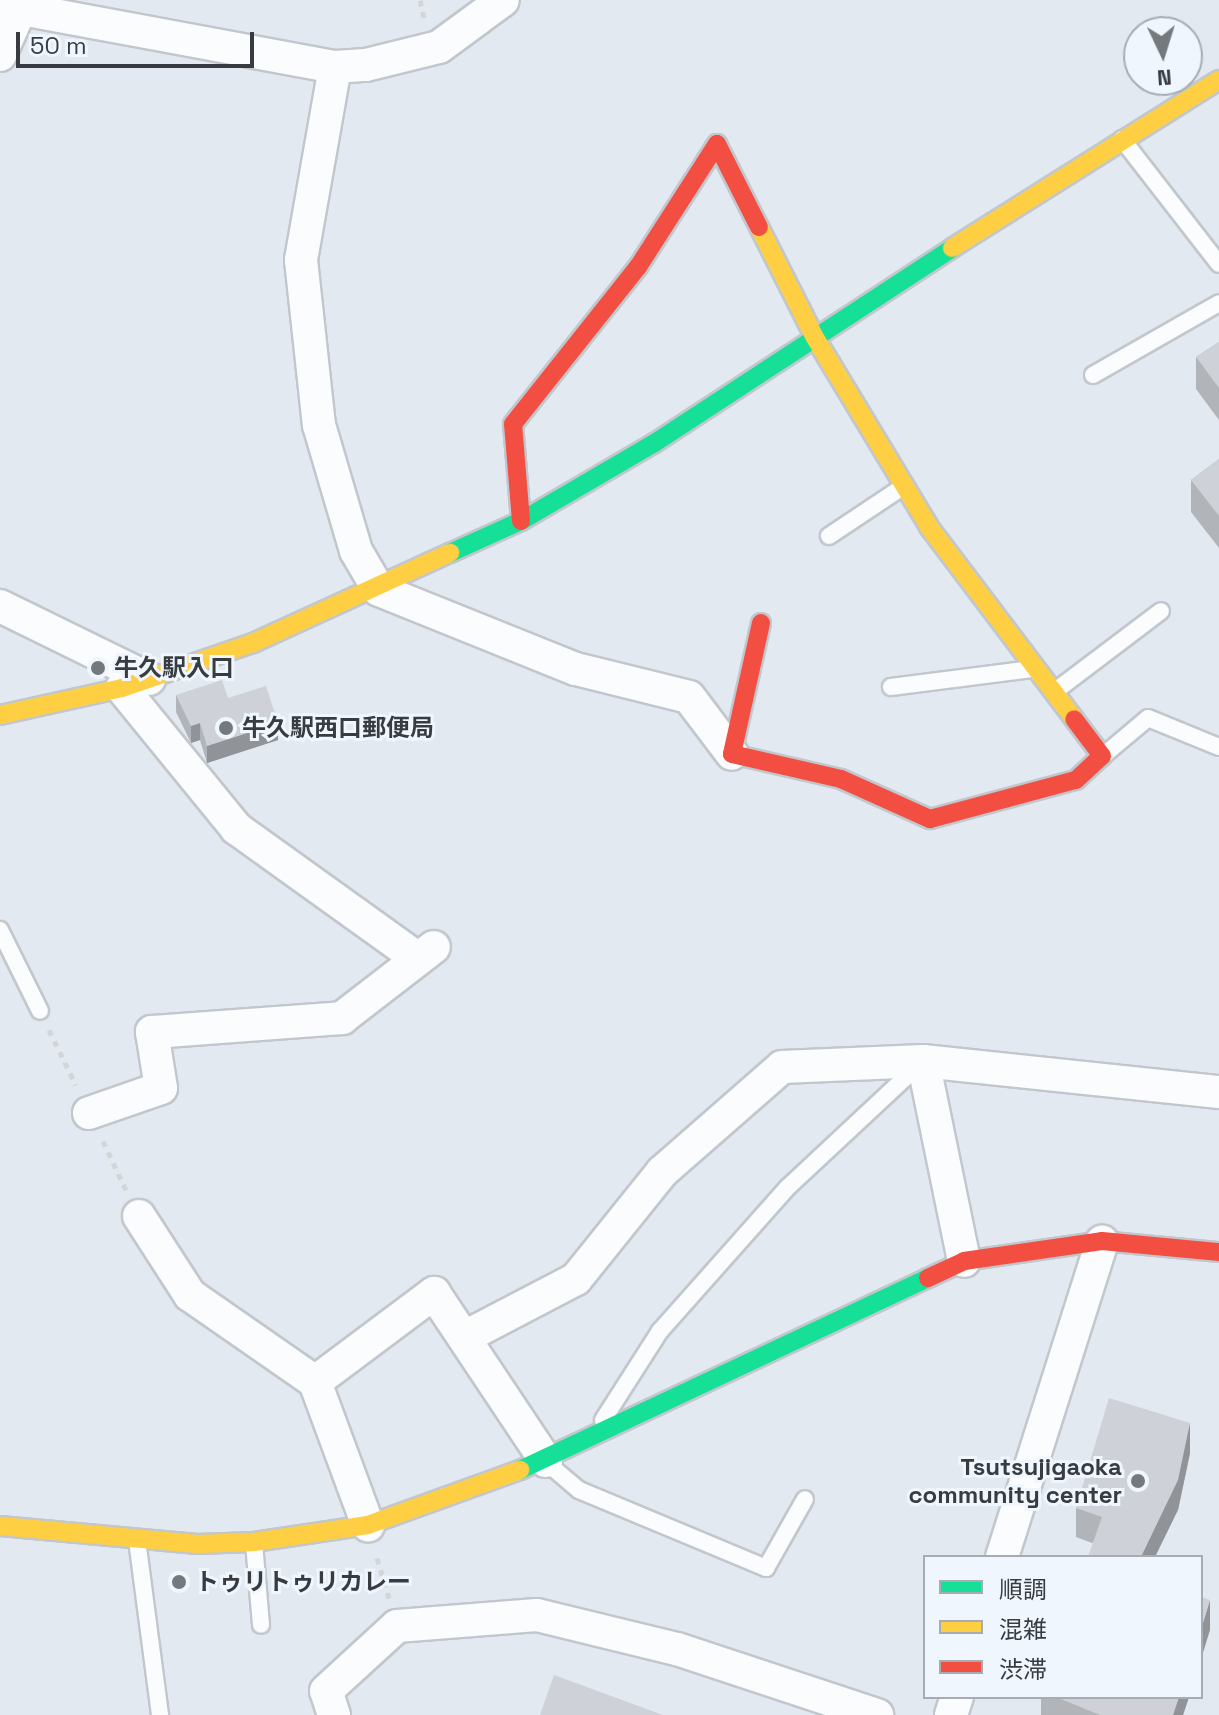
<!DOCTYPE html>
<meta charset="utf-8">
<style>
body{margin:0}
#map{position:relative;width:1219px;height:1715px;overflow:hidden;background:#e3e9f0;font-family:"Space Grotesk","Noto Sans JP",sans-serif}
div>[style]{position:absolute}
.path>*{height:5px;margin-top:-2.5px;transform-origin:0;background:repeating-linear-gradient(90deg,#d4d5d7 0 6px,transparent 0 12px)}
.roads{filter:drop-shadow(2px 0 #c2c7cd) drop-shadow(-2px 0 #c2c7cd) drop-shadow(0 2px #c2c7cd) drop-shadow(0 -2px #c2c7cd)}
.lane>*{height:16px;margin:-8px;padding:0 8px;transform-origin:8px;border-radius:8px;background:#fbfcfd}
.street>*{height:32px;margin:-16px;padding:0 16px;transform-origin:16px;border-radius:16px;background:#fbfcfd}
.fast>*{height:18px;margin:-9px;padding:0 9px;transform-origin:9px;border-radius:9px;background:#16e098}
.slow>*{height:18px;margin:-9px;padding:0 9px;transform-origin:9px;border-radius:9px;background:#ffcf43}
.jam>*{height:18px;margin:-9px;padding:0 9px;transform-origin:9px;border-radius:9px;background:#f24e42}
.wall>*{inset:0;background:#b1b5ba}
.shaded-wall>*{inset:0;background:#909397}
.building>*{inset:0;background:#ced2d8}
.dots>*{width:22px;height:22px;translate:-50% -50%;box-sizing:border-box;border:4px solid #eff6fd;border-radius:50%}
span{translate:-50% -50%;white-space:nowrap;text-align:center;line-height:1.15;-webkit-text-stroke:6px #eff6fd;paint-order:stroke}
.poi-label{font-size:24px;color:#383c41;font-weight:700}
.left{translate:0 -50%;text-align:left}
.right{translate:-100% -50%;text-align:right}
.legend{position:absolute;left:923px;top:1555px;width:280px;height:144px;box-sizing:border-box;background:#eff6fd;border:2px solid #a6acb2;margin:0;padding:10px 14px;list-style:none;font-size:24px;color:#383c41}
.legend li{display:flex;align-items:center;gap:16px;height:40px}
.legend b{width:40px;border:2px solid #a6acb2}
.north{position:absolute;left:1123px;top:16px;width:80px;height:80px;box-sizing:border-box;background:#eff6fd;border:2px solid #a6acb2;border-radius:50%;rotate:176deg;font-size:22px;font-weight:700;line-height:32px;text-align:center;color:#383c41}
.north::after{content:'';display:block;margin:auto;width:28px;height:36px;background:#74797e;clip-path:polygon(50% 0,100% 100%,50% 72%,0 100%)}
.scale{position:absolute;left:16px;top:32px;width:238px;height:36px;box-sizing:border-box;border:4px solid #383c41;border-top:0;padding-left:10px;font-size:24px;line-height:28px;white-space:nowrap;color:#383c41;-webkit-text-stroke:6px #eff6fd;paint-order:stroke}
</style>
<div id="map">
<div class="path">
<i style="left:420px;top:0;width:18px;rotate:77deg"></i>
<i style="left:49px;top:1030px;width:61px;rotate:63.9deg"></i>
<i style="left:103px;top:1141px;width:54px;rotate:64.9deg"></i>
<i style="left:377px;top:1558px;width:42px;rotate:73.3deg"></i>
</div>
<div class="roads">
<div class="lane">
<i style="left:1122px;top:139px;width:158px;rotate:52.2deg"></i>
<i style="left:1093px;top:375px;width:145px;rotate:-29.7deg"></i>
<i style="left:829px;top:536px;width:90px;rotate:-33.7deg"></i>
<i style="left:891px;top:687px;width:142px;rotate:-7.3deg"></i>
<i style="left:1054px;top:692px;width:134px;rotate:-37.1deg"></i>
<i style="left:1104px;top:755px;width:57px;rotate:-40.1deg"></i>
<i style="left:1148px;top:718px;width:77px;rotate:22.2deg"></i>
<i style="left:0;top:930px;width:90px;rotate:63.7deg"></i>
<i style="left:603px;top:1420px;width:106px;rotate:-57.4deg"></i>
<i style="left:660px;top:1331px;width:191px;rotate:-48.4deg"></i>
<i style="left:787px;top:1188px;width:183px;rotate:-43deg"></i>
<i style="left:547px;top:1463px;width:42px;rotate:40.2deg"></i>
<i style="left:579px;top:1490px;width:203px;rotate:22.6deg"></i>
<i style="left:766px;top:1568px;width:79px;rotate:-60.5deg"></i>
<i style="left:137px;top:1540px;width:177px;rotate:82.5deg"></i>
<i style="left:254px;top:1543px;width:82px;rotate:85.1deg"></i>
</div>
<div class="street">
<i style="left:0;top:5px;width:341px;rotate:10.5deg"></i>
<i style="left:335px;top:67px;width:31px;rotate:-4deg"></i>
<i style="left:366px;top:65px;width:75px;rotate:-13.9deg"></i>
<i style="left:439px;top:47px;width:79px;rotate:-36.3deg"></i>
<i style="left:0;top:55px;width:49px;rotate:-66deg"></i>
<i style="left:335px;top:67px;width:196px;rotate:100deg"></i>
<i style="left:301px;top:260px;width:166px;rotate:83.8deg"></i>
<i style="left:319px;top:425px;width:131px;rotate:73.6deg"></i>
<i style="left:356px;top:551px;width:45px;rotate:59.5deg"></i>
<i style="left:379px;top:590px;width:212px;rotate:21.9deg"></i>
<i style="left:576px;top:669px;width:116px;rotate:13.9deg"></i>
<i style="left:689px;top:697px;width:71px;rotate:53deg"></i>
<i style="left:0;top:606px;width:166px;rotate:26.1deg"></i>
<i style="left:122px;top:688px;width:181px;rotate:50.8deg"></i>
<i style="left:236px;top:828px;width:224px;rotate:35.7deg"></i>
<i style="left:923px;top:1061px;width:204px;rotate:78.4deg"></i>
<i style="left:89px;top:1113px;width:76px;rotate:-19.1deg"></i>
<i style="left:161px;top:1088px;width:57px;rotate:-99.1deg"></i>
<i style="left:152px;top:1032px;width:191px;rotate:-4.2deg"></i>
<i style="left:342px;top:1018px;width:116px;rotate:-37.7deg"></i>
<i style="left:139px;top:1216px;width:94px;rotate:57.2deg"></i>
<i style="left:190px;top:1295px;width:152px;rotate:34.8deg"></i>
<i style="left:315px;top:1382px;width:153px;rotate:69.7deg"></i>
<i style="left:465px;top:1337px;width:125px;rotate:-27.6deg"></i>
<i style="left:576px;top:1279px;width:137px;rotate:-51.2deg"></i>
<i style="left:662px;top:1172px;width:159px;rotate:-41.2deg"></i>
<i style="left:782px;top:1067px;width:141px;rotate:-2.4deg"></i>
<i style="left:923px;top:1061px;width:298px;rotate:6deg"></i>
<i style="left:315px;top:1382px;width:149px;rotate:-36.8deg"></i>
<i style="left:434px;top:1293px;width:202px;rotate:56.3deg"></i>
<i style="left:1002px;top:1557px;width:331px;rotate:-72.4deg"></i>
<i style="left:334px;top:1715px;width:25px;rotate:-108deg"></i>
<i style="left:326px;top:1691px;width:96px;rotate:-42.5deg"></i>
<i style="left:397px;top:1626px;width:140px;rotate:-4.5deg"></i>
<i style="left:537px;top:1615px;width:144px;rotate:13.7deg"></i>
<i style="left:677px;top:1649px;width:211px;rotate:18.3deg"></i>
<i style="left:951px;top:1715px;width:19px;rotate:-72deg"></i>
</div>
<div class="fast">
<i style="left:450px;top:553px;width:78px;rotate:-24.3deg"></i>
<i style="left:521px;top:521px;width:153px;rotate:-30.3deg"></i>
<i style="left:653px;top:444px;width:358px;rotate:-33.2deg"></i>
<i style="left:520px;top:1470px;width:451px;rotate:-25.2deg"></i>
</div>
<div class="slow">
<i style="left:759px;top:227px;width:122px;rotate:63.2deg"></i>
<i style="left:814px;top:336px;width:223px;rotate:58.9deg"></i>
<i style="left:929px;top:527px;width:241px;rotate:52.9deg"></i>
<i style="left:952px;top:248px;width:315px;rotate:-32.2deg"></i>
<i style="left:0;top:715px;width:125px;rotate:-12.5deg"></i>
<i style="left:122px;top:688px;width:139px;rotate:-19deg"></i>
<i style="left:253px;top:643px;width:217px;rotate:-24.6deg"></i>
<i style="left:0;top:1526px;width:198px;rotate:5.2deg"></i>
<i style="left:197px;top:1544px;width:57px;rotate:-2deg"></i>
<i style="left:254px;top:1542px;width:115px;rotate:-8.5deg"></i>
<i style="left:368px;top:1525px;width:162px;rotate:-19.9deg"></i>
</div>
<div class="jam">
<i style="left:521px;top:521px;width:97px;rotate:-94.7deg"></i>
<i style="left:513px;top:424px;width:201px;rotate:-51.5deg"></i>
<i style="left:638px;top:267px;width:146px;rotate:-57.3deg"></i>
<i style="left:717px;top:144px;width:93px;rotate:63.2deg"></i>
<i style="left:761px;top:623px;width:134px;rotate:102.5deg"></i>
<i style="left:732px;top:754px;width:112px;rotate:12.9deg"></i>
<i style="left:841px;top:779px;width:98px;rotate:24.2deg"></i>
<i style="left:930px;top:819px;width:151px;rotate:-15deg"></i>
<i style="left:1076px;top:780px;width:35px;rotate:-43deg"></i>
<i style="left:1102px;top:756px;width:46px;rotate:-127.1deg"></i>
<i style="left:928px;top:1278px;width:40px;rotate:-25deg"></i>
<i style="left:964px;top:1261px;width:139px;rotate:-8.2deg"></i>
<i style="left:1102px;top:1241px;width:118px;rotate:5.4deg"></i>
</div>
</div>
<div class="wall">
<i style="clip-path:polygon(1219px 342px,1219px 420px,1196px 389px,1196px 357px)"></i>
<i style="clip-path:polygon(1219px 459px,1219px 548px,1191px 512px,1191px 480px)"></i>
<i style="clip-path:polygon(176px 695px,228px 698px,278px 740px,207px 763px,200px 740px,191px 743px,176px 712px)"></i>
<i style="clip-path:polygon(1190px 1453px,1178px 1510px,1092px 1543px,1076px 1537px,1076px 1508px)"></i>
<i style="clip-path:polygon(1041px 1697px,1189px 1697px,1183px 1715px,1041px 1715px)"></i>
</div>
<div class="shaded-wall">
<i style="clip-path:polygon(200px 723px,200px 740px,191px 743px,191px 726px)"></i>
<i style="clip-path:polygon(278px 723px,278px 740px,207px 763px,207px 746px)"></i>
<i style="clip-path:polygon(1190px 1423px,1190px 1453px,1178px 1510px,1155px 1557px,1141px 1557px)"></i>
<i style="clip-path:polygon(1210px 1600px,1210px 1630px,1201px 1659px,1201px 1629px)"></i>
<i style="clip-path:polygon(1179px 1697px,1189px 1697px,1183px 1715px,1173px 1715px)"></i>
</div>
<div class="building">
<i style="clip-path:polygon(1219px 342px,1219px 388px,1196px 357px)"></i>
<i style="clip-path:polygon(1219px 459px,1219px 516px,1191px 480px)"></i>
<i style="clip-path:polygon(222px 680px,228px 698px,266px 686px,278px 723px,207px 746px,200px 723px,191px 726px,176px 695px)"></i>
<i style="clip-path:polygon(1109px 1398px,1190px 1423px,1178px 1480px,1141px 1557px,1088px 1557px,1102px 1517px,1076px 1508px)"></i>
<i style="clip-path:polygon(1201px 1597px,1210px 1600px,1201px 1629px)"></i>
<i style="clip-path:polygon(554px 1675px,663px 1715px,540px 1715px)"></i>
<i style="clip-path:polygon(1056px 1697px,1179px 1697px,1173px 1715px,1100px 1715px)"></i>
</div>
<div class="dots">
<i style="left:98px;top:668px;background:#74797e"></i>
<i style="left:226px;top:728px;background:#74797e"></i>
<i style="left:1138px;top:1481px;background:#74797e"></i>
<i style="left:179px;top:1582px;background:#74797e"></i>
</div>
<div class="poi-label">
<span class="left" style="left:114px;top:668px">牛久駅入口</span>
<span class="left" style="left:242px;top:728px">牛久駅西口郵便局</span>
<span class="right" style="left:1122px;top:1481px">Tsutsujigaoka<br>community center</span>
<span class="left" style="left:195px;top:1582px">トゥリトゥリカレー</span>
</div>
<ul class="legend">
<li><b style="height:10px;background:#16e098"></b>順調</li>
<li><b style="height:10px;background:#ffcf43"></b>混雑</li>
<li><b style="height:10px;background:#f24e42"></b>渋滞</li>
</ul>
<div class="north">N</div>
<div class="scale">50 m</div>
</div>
